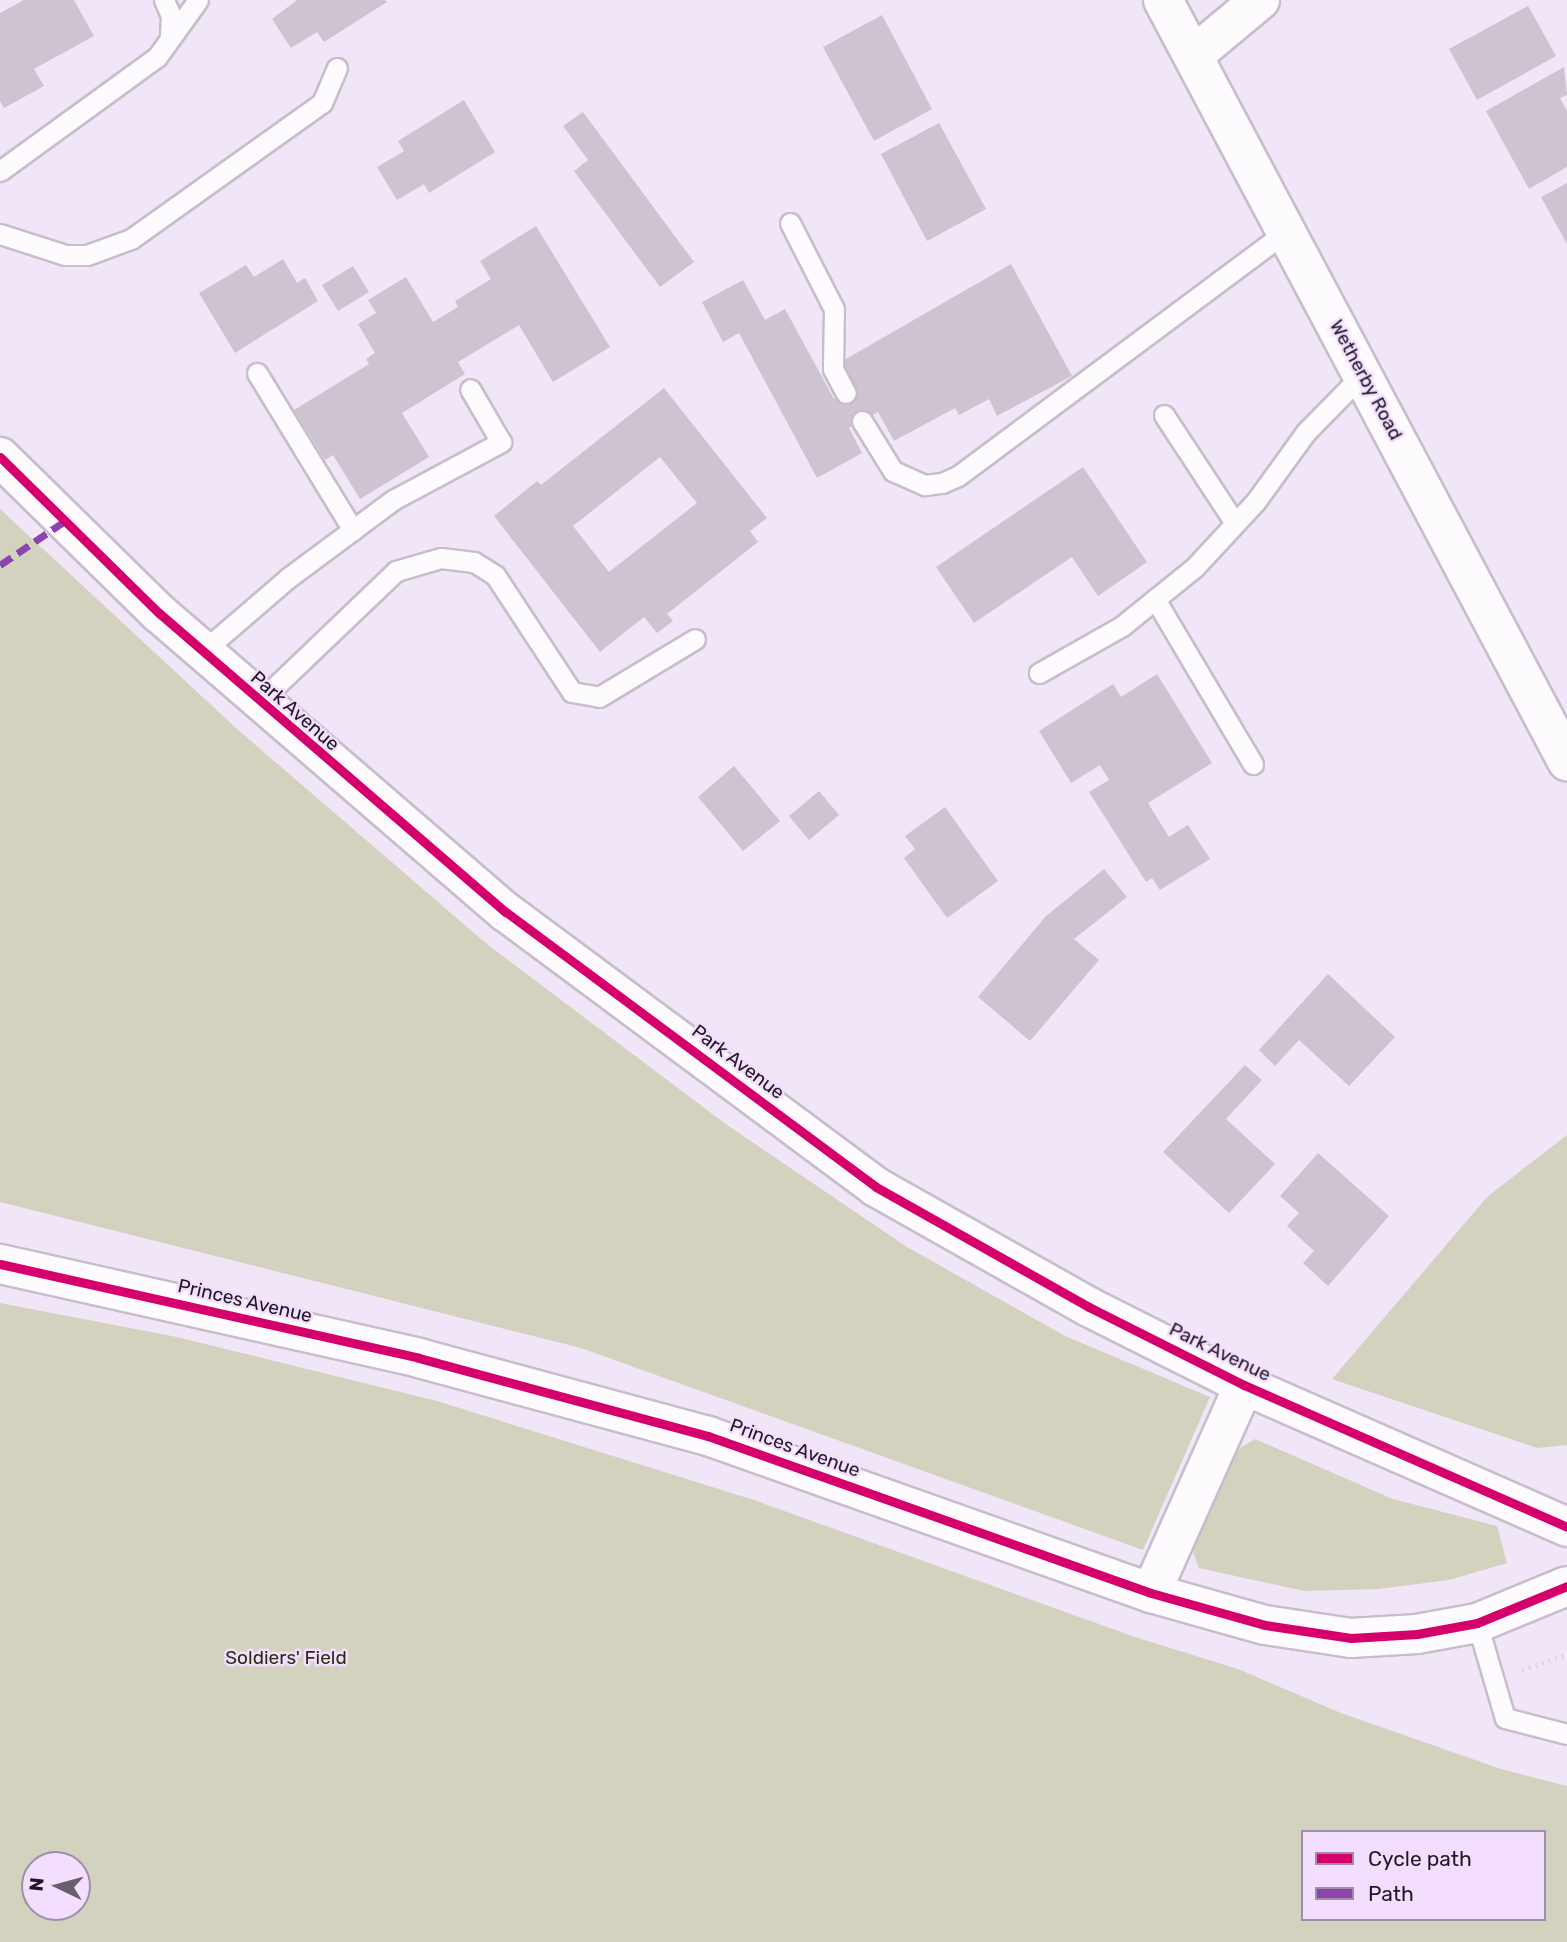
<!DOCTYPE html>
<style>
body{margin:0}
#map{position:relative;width:1567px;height:1942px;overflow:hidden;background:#f1e6f7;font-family:Rubik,sans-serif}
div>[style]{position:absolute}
.green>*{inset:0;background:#d3d2bf}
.building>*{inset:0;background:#cec3d0}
.path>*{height:4.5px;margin-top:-2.25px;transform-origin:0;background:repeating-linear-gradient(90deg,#dad7dc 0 2px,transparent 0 7px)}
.roads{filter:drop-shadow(2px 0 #c7becb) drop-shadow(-2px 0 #c7becb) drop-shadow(0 2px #c7becb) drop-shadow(0 -2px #c7becb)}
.lane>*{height:19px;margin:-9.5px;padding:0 9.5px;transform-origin:9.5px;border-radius:9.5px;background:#fdfbfe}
.street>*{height:38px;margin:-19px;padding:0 19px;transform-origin:19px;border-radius:19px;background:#fdfbfe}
.secondary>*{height:38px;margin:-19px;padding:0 19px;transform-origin:19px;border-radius:19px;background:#fdfbfe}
.quiet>*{height:7px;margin-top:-3.5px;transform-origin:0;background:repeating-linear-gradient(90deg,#8e44ad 0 14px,transparent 0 21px)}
.cycleway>*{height:9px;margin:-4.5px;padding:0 4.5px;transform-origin:4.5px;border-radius:4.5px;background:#d6006c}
span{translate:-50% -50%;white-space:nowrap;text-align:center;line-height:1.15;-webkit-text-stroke:5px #f4deff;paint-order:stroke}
.street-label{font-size:19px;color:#1f1723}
.park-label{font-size:19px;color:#2a2d0d}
.legend{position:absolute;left:1301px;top:1830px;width:245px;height:91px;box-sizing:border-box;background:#f4deff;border:2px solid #9f8ea7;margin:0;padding:9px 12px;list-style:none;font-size:21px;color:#1f1723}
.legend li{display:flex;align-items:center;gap:14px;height:35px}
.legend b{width:35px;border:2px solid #9f8ea7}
.north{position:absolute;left:21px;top:1851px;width:70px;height:70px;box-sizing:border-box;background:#f4deff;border:2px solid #9f8ea7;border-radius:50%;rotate:275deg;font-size:19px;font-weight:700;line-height:28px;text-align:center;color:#1f1723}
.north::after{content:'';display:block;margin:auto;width:24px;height:32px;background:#685f6d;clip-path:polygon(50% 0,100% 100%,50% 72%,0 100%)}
</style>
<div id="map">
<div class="green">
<i style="clip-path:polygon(0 509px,237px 729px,488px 945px,727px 1125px,907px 1247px,1065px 1336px,1210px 1397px,1143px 1550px,581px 1348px,0 1202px)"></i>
<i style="clip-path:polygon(1567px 1135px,1567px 1445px,1537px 1448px,1332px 1379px,1487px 1197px)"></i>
<i style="clip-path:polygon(evenodd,0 1303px,177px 1337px,437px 1401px,754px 1500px,1135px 1637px,1238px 1669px,1341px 1713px,1501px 1769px,1567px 1786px,1567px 1942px,0 1942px,0 1303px,1303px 1832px,1544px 1832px,1544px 1919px,1303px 1919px,1303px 1832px,0 1303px,77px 1865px,77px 1907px,35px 1907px,35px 1865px,77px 1865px)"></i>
<i style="clip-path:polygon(1255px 1439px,1393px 1499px,1497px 1526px,1507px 1563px,1449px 1580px,1378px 1589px,1304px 1591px,1199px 1568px,1191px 1547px,1232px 1453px)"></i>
</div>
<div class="building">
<i style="clip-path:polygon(24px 0,74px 0,94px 36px,34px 69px,44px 86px,4px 108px,0 101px,0 13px)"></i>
<i style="clip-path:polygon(297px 0,385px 0,387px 2px,324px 42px,317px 32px,291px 48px,272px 19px)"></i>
<i style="clip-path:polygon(1528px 6px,1556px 56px,1477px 100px,1449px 49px)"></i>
<i style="clip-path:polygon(882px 15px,932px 109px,874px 141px,823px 47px)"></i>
<i style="clip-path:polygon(1564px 67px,1567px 95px,1560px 98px,1567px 111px,1567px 167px,1529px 189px,1486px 111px)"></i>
<i style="clip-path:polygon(464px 100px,495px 152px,429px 193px,424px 184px,397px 200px,377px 167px,404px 151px,398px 141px)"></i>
<i style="clip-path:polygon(583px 112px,694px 262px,660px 287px,574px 171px,588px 160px,563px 126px)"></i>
<i style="clip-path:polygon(939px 123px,986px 209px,927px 241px,881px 154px)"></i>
<i style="clip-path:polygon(1567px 183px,1567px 244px,1541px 197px)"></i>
<i style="clip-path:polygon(536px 226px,610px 347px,553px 382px,519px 325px,458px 362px,465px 374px,402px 413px,429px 457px,360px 499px,333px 455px,325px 460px,294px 410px,369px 364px,366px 359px,375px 353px,358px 324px,376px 313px,368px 300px,406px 277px,433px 322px,458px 307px,455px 301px,491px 279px,480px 261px)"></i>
<i style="clip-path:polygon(283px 259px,297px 283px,305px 278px,318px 301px,235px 353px,199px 293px,246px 265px,254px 277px)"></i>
<i style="clip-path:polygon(1011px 264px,1072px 376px,997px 416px,989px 399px,959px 415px,955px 408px,894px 441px,878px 412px,849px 428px,862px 453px,817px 478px,739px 333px,723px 342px,702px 302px,743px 280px,765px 320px,785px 309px,834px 399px,846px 393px,839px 363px)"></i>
<i style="clip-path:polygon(353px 266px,369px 292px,338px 311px,322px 285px)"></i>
<i style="clip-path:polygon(evenodd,664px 388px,767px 518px,750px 531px,758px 542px,667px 614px,673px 621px,657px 633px,644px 617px,600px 652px,494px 516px,537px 481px,541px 485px,664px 388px,660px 457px,697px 503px,609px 572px,573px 526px,660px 457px)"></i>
<i style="clip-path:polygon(1083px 467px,1147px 562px,1098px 596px,1072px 557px,974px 623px,936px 567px)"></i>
<i style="clip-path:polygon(1157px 674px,1212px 763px,1148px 803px,1169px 837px,1188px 825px,1210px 859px,1160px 890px,1152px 878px,1146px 882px,1089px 792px,1109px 780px,1100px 765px,1071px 783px,1039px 731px,1113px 684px,1121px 697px)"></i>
<i style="clip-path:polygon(734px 766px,780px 821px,743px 851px,698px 797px)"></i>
<i style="clip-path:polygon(819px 791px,839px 815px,809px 840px,789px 816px)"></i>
<i style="clip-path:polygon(945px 807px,998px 881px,947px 918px,904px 858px,915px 849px,905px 836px)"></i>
<i style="clip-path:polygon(1104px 869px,1127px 897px,1074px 939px,1099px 960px,1030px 1041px,978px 997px,1046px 916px)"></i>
<i style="clip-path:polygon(1328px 974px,1395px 1037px,1349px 1086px,1299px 1040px,1275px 1066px,1259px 1050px)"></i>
<i style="clip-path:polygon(1245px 1065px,1262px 1080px,1226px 1119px,1275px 1164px,1229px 1213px,1163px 1152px)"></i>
<i style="clip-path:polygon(1318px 1153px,1389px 1216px,1328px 1286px,1303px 1263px,1314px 1251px,1287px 1226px,1299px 1213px,1280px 1196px)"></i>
</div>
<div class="path">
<i style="left:1522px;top:1670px;width:48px;rotate:-19.6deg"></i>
</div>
<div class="roads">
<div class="lane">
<i style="left:164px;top:0;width:17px;rotate:66deg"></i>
<i style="left:171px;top:16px;width:22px;rotate:93deg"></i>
<i style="left:0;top:171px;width:194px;rotate:-36deg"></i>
<i style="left:157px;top:57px;width:70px;rotate:-54.3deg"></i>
<i style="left:790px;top:223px;width:97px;rotate:62.9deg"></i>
<i style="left:834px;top:309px;width:60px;rotate:91deg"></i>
<i style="left:833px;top:369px;width:27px;rotate:62deg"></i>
<i style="left:0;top:234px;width:68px;rotate:17.9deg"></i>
<i style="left:65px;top:255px;width:22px"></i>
<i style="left:87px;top:255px;width:47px;rotate:-20deg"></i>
<i style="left:131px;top:239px;width:234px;rotate:-35.5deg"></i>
<i style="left:322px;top:103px;width:38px;rotate:-67deg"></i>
<i style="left:257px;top:373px;width:184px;rotate:58.6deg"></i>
<i style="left:1164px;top:415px;width:129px;rotate:56.7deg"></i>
<i style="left:862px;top:421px;width:59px;rotate:58.2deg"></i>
<i style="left:893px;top:471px;width:35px;rotate:24deg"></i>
<i style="left:925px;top:485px;width:17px;rotate:-7deg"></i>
<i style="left:942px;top:483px;width:17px;rotate:-24deg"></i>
<i style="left:958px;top:476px;width:410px;rotate:-36.7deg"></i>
<i style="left:1155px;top:599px;width:192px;rotate:59.3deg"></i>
<i style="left:202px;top:652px;width:113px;rotate:-40.7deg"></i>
<i style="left:288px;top:578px;width:131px;rotate:-36.6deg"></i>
<i style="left:393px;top:500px;width:123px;rotate:-28.2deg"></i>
<i style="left:501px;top:442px;width:61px;rotate:-120.3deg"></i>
<i style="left:1039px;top:673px;width:95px;rotate:-29.5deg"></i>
<i style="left:1122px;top:626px;width:92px;rotate:-38.9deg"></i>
<i style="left:1194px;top:568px;width:91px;rotate:-47.2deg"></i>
<i style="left:1256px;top:501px;width:85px;rotate:-54.1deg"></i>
<i style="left:1306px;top:432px;width:81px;rotate:-45.5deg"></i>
<i style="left:259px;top:702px;width:190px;rotate:-43.7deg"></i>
<i style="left:396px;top:571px;width:47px;rotate:-16.1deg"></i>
<i style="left:441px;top:558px;width:33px;rotate:7deg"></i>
<i style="left:474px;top:562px;width:25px;rotate:32deg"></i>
<i style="left:495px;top:575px;width:140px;rotate:56.7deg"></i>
<i style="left:572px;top:692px;width:27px;rotate:10deg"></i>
<i style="left:599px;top:697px;width:112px;rotate:-31.1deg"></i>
<i style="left:1477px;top:1623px;width:99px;rotate:73.6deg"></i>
<i style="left:1505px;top:1718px;width:64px;rotate:14.5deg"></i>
</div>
<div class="street">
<i style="left:1194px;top:55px;width:86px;rotate:-39.8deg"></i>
<i style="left:0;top:457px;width:223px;rotate:44.5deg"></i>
<i style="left:159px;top:613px;width:458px;rotate:40.8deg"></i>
<i style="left:506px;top:912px;width:461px;rotate:36.6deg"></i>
<i style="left:876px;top:1187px;width:244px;rotate:29.4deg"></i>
<i style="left:1089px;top:1307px;width:174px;rotate:26.7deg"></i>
<i style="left:1244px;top:1385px;width:353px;rotate:23.7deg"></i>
<i style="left:1151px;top:1593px;width:228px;rotate:-65.9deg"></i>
</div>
<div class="secondary">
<i style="left:1163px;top:0;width:862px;rotate:62.04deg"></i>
<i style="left:0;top:1264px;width:429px;rotate:12.6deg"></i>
<i style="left:419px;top:1358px;width:299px;rotate:15.1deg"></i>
<i style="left:708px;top:1436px;width:470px;rotate:19.5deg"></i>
<i style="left:1151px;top:1593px;width:118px;rotate:15.7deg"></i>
<i style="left:1265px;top:1625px;width:87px;rotate:8.6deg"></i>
<i style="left:1351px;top:1638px;width:66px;rotate:-3.5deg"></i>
<i style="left:1417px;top:1634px;width:61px;rotate:-10.4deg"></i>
<i style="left:1477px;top:1623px;width:97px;rotate:-22.3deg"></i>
</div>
</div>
<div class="quiet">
<i style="left:0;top:565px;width:78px;rotate:-34.1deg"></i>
</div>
<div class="cycleway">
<i style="left:0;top:457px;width:223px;rotate:44.5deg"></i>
<i style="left:159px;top:613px;width:458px;rotate:40.8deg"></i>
<i style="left:506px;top:912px;width:461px;rotate:36.6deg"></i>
<i style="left:876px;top:1187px;width:244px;rotate:29.4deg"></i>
<i style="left:1089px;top:1307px;width:174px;rotate:26.7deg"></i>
<i style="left:1244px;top:1385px;width:353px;rotate:23.7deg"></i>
<i style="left:0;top:1264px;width:429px;rotate:12.6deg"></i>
<i style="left:419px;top:1358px;width:299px;rotate:15.1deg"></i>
<i style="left:708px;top:1436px;width:470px;rotate:19.5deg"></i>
<i style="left:1151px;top:1593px;width:118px;rotate:15.7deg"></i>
<i style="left:1265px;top:1625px;width:87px;rotate:8.6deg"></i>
<i style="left:1351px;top:1638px;width:66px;rotate:-3.5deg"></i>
<i style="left:1417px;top:1634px;width:61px;rotate:-10.4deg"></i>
<i style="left:1477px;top:1623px;width:97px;rotate:-22.3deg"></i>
</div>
<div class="street-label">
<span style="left:1366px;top:380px;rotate:62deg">Wetherby Road</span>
<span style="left:295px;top:711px;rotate:41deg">Park Avenue</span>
<span style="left:738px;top:1062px;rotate:37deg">Park Avenue</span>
<span style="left:245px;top:1301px;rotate:13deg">Princes Avenue</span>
<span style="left:1220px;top:1352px;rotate:26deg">Park Avenue</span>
<span style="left:795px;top:1448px;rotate:20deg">Princes Avenue</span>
</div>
<div class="park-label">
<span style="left:286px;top:1658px">Soldiers' Field</span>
</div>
<ul class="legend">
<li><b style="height:9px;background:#d6006c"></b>Cycle path</li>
<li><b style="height:9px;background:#8e44ad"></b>Path</li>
</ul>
<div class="north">N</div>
</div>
